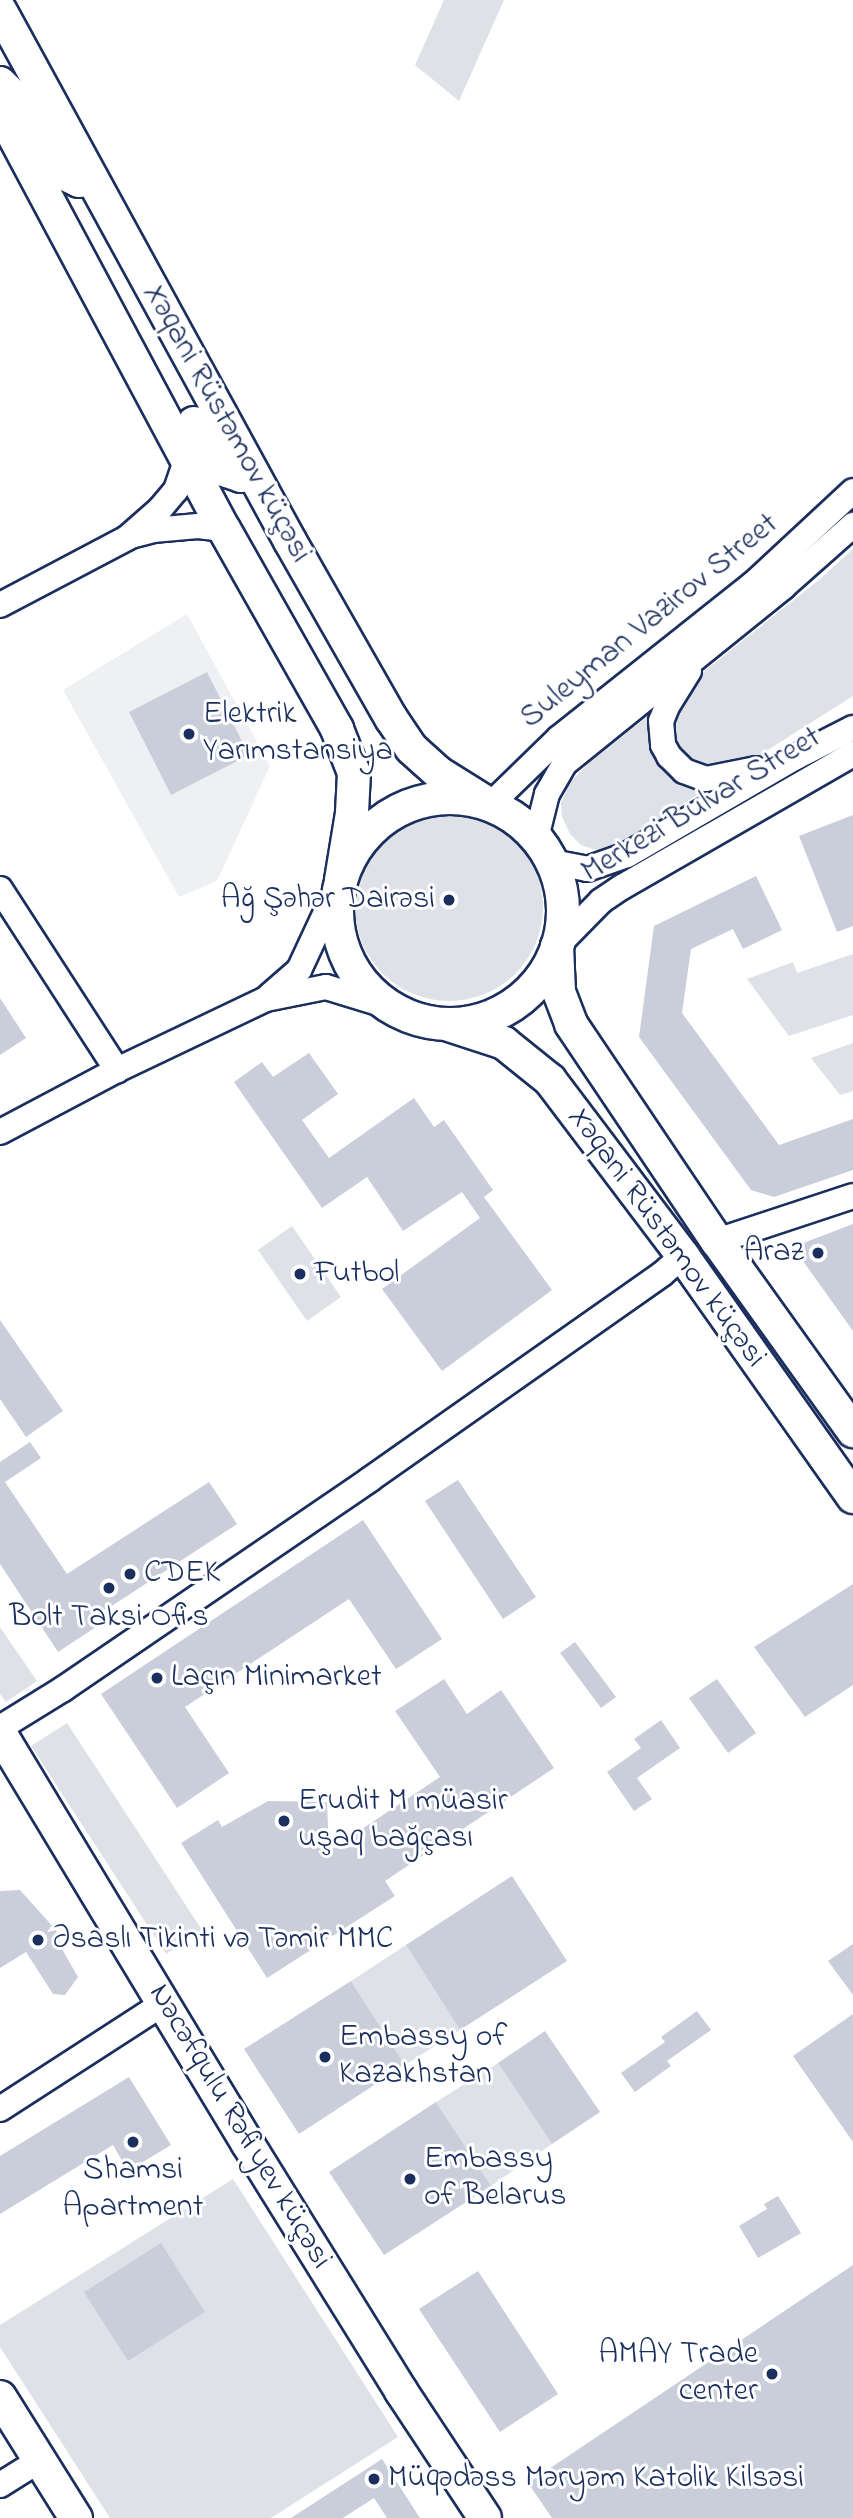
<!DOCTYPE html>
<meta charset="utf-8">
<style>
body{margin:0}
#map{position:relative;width:853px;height:2518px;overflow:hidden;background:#fff;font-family:"Indie Flower",sans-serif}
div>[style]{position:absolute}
.built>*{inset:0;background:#eff0f4}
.green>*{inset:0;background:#dee1e7}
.round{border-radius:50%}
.building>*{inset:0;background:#caceda}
.roads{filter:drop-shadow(2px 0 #1b2f5e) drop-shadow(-2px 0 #1b2f5e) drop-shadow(0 2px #1b2f5e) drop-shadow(0 -2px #1b2f5e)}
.minor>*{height:24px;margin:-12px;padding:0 12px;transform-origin:12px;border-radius:12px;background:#fff}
.major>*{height:32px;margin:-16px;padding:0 16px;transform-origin:16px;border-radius:16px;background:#fff}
.major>.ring{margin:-16px;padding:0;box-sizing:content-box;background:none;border:32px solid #fff;border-radius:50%}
.dots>*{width:19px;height:19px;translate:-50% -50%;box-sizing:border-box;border:4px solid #fff;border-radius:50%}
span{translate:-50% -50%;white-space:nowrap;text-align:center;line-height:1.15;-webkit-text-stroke:6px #fff;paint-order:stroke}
.street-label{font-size:32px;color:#1b2f5e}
.poi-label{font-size:32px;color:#1b2f5e}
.left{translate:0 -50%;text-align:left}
.right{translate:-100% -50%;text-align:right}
</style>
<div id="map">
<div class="built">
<i style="clip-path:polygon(187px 614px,270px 766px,217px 881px,179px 897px,63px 690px)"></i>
</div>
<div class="green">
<i style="clip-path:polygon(444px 0,504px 0,459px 101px,415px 65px)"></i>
<i style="clip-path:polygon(853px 549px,853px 696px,620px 844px,598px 851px,581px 845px,570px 834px,562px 817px,561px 802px,571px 781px,589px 763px,819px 580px)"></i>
<i class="round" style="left:355px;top:813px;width:188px;height:188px"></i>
<i style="clip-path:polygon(853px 954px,853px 1015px,789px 1036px,747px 979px,793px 962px,797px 973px)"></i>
<i style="clip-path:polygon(853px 1043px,853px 1091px,840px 1095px,811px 1058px)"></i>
<i style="clip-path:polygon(292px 1226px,341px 1297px,307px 1321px,258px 1250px)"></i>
<i style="clip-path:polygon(0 1627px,37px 1681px,6px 1702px,0 1694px)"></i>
<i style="clip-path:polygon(67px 1723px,202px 1930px,166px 1954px,31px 1746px)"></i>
<i style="clip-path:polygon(406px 1945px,460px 2030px,405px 2065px,351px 1981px)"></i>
<i style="clip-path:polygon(498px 2063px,552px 2144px,491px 2186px,436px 2102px)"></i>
<i style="clip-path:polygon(233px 2179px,398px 2437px,271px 2518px,110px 2518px,0 2347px,0 2325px)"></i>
</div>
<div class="building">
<i style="clip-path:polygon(207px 672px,249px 755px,171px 795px,129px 712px)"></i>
<i style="clip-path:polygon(853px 815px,853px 926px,837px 932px,799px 836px)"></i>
<i style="clip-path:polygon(756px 876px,782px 930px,743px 949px,733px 929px,691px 949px,682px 1013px,779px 1145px,853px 1119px,853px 1170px,774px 1197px,751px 1190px,639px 1037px,654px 926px)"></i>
<i style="clip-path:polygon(0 998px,26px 1038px,0 1055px)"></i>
<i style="clip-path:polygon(309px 1053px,338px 1094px,302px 1120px,329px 1158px,414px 1098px,434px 1127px,444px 1120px,493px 1190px,484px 1197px,552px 1290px,442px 1371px,382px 1289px,480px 1218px,462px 1192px,403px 1231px,367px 1177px,322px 1208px,234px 1082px,262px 1062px,273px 1077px)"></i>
<i style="clip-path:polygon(853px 1224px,853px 1331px,793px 1247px)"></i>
<i style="clip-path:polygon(0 1320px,63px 1411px,26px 1437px,0 1399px)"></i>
<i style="clip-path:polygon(30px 1442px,41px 1458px,5px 1482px,67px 1574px,209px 1482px,237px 1524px,95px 1617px,99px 1625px,58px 1652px,0 1564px,0 1462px)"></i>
<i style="clip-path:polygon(458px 1480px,536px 1597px,503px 1619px,425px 1501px)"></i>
<i style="clip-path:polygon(363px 1520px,442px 1639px,396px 1669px,349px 1599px,185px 1707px,229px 1773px,177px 1808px,101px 1694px)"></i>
<i style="clip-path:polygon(853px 1584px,853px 1685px,805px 1717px,754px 1647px)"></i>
<i style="clip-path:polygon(575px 1642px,616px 1697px,601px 1708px,560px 1653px)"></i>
<i style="clip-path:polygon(444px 1679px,467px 1714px,501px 1690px,554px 1768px,385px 1881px,395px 1896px,267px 1978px,181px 1843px,218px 1820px,222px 1827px,268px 1801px,327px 1802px,329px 1851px,440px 1777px,395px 1711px)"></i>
<i style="clip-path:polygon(717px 1679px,756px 1733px,728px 1753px,689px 1698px)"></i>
<i style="clip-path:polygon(661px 1720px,680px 1748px,637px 1778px,652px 1799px,634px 1811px,607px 1772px,641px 1748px,634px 1739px)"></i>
<i style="clip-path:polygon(512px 1876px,567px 1961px,460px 2030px,406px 1945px)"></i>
<i style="clip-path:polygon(20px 1890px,56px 1930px,62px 1949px,78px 1977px,65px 1995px,53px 1994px,26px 1952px,0 1968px,0 1891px)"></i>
<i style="clip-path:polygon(853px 1944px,853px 1995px,828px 1961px)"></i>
<i style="clip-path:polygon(351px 1981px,405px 2065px,299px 2134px,244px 2049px)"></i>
<i style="clip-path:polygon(697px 2011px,711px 2030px,667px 2061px,671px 2066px,635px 2092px,621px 2073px,665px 2042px,661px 2037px)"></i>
<i style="clip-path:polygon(853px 2014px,853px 2142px,793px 2056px)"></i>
<i style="clip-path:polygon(545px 2031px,600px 2112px,552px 2144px,498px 2063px)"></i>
<i style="clip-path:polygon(129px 2077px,171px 2145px,128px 2171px,113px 2145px,0 2214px,0 2156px)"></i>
<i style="clip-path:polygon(436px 2102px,491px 2186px,384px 2255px,329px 2172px)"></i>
<i style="clip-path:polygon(778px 2196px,801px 2233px,758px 2258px,739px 2226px,767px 2209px,764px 2204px)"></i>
<i style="clip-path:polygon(161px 2243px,205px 2312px,128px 2361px,84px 2292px)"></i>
<i style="clip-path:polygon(853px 2265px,853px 2518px,552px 2518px,528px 2483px)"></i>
<i style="clip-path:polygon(478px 2271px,558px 2394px,500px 2432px,419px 2309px)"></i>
<i style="clip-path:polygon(382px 2459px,420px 2518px,387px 2518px,374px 2498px,343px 2518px,291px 2518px)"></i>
</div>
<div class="roads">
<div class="minor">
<i style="left:131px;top:536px;width:23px;rotate:-15deg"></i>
<i style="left:153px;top:530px;width:45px;rotate:-5.1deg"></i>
<i style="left:198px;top:526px;width:26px;rotate:7deg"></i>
<i style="left:0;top:605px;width:144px;rotate:-27.8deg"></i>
<i style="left:127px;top:538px;width:44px;rotate:-41.3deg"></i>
<i style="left:160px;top:509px;width:25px;rotate:-50deg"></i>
<i style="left:176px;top:490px;width:36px;rotate:-71deg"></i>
<i style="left:689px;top:671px;width:39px;rotate:122deg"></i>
<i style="left:668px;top:704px;width:18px;rotate:112deg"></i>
<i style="left:661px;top:721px;width:24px;rotate:85deg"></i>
<i style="left:663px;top:745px;width:13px;rotate:61deg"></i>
<i style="left:669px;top:756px;width:21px;rotate:45deg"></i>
<i style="left:684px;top:771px;width:23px;rotate:20deg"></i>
<i style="left:706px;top:779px;width:51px;rotate:-11.3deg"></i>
<i style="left:490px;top:805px;width:96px;rotate:-44.2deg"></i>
<i style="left:559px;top:738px;width:249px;rotate:-38.5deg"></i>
<i style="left:754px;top:583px;width:135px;rotate:-42.9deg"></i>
<i style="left:536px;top:838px;width:45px;rotate:-76deg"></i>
<i style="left:547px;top:794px;width:34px;rotate:-60deg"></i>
<i style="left:564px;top:764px;width:282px;rotate:-38.9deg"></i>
<i style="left:783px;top:587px;width:94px;rotate:-41.5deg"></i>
<i style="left:552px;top:862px;width:36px;rotate:11deg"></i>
<i style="left:587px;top:869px;width:42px;rotate:-19.3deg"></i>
<i style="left:627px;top:855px;width:195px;rotate:-30.1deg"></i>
<i style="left:796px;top:757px;width:64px;rotate:-27deg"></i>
<i style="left:0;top:889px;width:216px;rotate:57.1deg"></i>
<i style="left:557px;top:946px;width:63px;rotate:-45.6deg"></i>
<i style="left:601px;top:901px;width:25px;rotate:-34deg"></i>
<i style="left:622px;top:887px;width:267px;rotate:-29.9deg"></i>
<i style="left:269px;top:996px;width:40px;rotate:-41deg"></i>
<i style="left:299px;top:970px;width:99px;rotate:-65deg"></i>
<i style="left:0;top:1132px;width:132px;rotate:-27.9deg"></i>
<i style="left:117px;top:1070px;width:165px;rotate:-25.5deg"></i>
<i style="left:266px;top:999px;width:61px;rotate:-11.3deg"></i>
<i style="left:326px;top:987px;width:65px;rotate:17deg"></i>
<i style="left:717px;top:1241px;width:143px;rotate:-18.3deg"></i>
<i style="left:0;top:1728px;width:74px;rotate:-31.8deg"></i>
<i style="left:63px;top:1689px;width:371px;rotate:-34.3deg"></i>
<i style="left:369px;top:1480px;width:358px;rotate:-35.1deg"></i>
<i style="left:662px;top:1274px;width:28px;rotate:-41deg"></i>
<i style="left:0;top:2109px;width:195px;rotate:-32.9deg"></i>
<i style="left:0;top:2485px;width:47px;rotate:-32deg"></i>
</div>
<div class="major">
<i style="left:0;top:10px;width:605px;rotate:61.36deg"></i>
<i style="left:290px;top:541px;width:204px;rotate:60.3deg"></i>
<i style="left:391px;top:718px;width:36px;rotate:56deg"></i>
<i style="left:411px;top:748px;width:38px;rotate:42deg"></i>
<i style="left:439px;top:773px;width:60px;rotate:32.1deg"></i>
<i style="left:0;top:83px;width:25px;rotate:45deg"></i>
<i style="left:18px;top:101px;width:81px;rotate:60.3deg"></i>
<i style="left:58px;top:171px;width:23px;rotate:25deg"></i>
<i style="left:79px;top:181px;width:13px;rotate:-9deg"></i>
<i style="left:0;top:110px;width:475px;rotate:61.9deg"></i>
<i style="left:224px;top:529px;width:230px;rotate:60.5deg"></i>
<i style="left:337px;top:729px;width:47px;rotate:68.9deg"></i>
<i style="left:354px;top:773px;width:40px;rotate:92.9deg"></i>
<i style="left:352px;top:813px;width:68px;rotate:99.3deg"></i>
<i style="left:194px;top:423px;width:53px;rotate:59.6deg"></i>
<i style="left:221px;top:469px;width:21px;rotate:19deg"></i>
<i style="left:241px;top:476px;width:12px;rotate:-9deg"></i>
<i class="ring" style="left:337px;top:798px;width:194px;height:194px"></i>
<i style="left:557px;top:946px;width:46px;rotate:87.5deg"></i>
<i style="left:559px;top:992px;width:34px;rotate:69deg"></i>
<i style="left:571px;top:1024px;width:262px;rotate:56.1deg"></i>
<i style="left:717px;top:1241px;width:234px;rotate:54.4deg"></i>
<i style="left:449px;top:1025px;width:58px;rotate:18.1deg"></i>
<i style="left:504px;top:1043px;width:59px;rotate:38.8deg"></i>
<i style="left:550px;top:1080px;width:221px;rotate:52.9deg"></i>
<i style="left:683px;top:1256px;width:295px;rotate:54.8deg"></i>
<i style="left:0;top:1733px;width:480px;rotate:58.9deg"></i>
<i style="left:248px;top:2144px;width:291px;rotate:58.2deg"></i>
<i style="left:401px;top:2391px;width:152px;rotate:56.5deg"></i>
<i style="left:0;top:2397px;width:143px;rotate:57.9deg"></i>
</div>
</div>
<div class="dots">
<i style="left:189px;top:734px;background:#1b2f5e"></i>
<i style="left:449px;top:900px;background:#1b2f5e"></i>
<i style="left:818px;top:1253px;background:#1b2f5e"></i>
<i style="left:300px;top:1274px;background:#1b2f5e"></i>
<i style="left:130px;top:1574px;background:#1b2f5e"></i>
<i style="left:109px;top:1588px;background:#1b2f5e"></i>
<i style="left:157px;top:1678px;background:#1b2f5e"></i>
<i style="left:284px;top:1821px;background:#1b2f5e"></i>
<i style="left:38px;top:1940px;background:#1b2f5e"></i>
<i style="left:325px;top:2057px;background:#1b2f5e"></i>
<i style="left:133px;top:2142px;background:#1b2f5e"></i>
<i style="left:410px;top:2179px;background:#1b2f5e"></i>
<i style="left:772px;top:2374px;background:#1b2f5e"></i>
<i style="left:374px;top:2479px;background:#1b2f5e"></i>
</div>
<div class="street-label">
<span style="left:226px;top:424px;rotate:61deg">Xəqani Rüstəmov küçəsi</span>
<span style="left:650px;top:622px;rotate:-39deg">Suleyman Vazirov Street</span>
<span style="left:702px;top:806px;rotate:-31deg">Merkezi Bulvar Street</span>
<span style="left:666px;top:1238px;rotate:54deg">Xəqani Rüstəmov küçəsi</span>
<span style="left:239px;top:2127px;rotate:59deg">Nəcəfqulu Rəfiyev küçəsi</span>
</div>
<div class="poi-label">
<span class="left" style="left:203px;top:734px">Elektrik<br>Yarımstansiya</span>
<span class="right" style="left:435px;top:900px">Ağ Şəhər Dairəsi</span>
<span class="right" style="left:804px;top:1253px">Araz</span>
<span class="left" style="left:314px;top:1274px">Futbol</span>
<span class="left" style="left:144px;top:1574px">CDEK</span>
<span style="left:109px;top:1618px">Bolt Taksi Ofis</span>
<span class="left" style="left:171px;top:1678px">Laçın Minimarket</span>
<span class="left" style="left:298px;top:1821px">Erudit M müasir<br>uşaq bağçası</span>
<span class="left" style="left:52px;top:1940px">Əsaslı Tikinti və Təmir MMC</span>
<span class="left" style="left:339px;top:2057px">Embassy of<br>Kazakhstan</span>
<span class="left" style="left:424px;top:2179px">Embassy<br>of Belarus</span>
<span style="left:133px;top:2190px">Shamsi<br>Apartment</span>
<span class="right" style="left:758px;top:2374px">AMAY Trade<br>center</span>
<span class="left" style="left:388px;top:2479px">Müqədəss Məryəm Katolik Kilsəsi</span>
</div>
</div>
